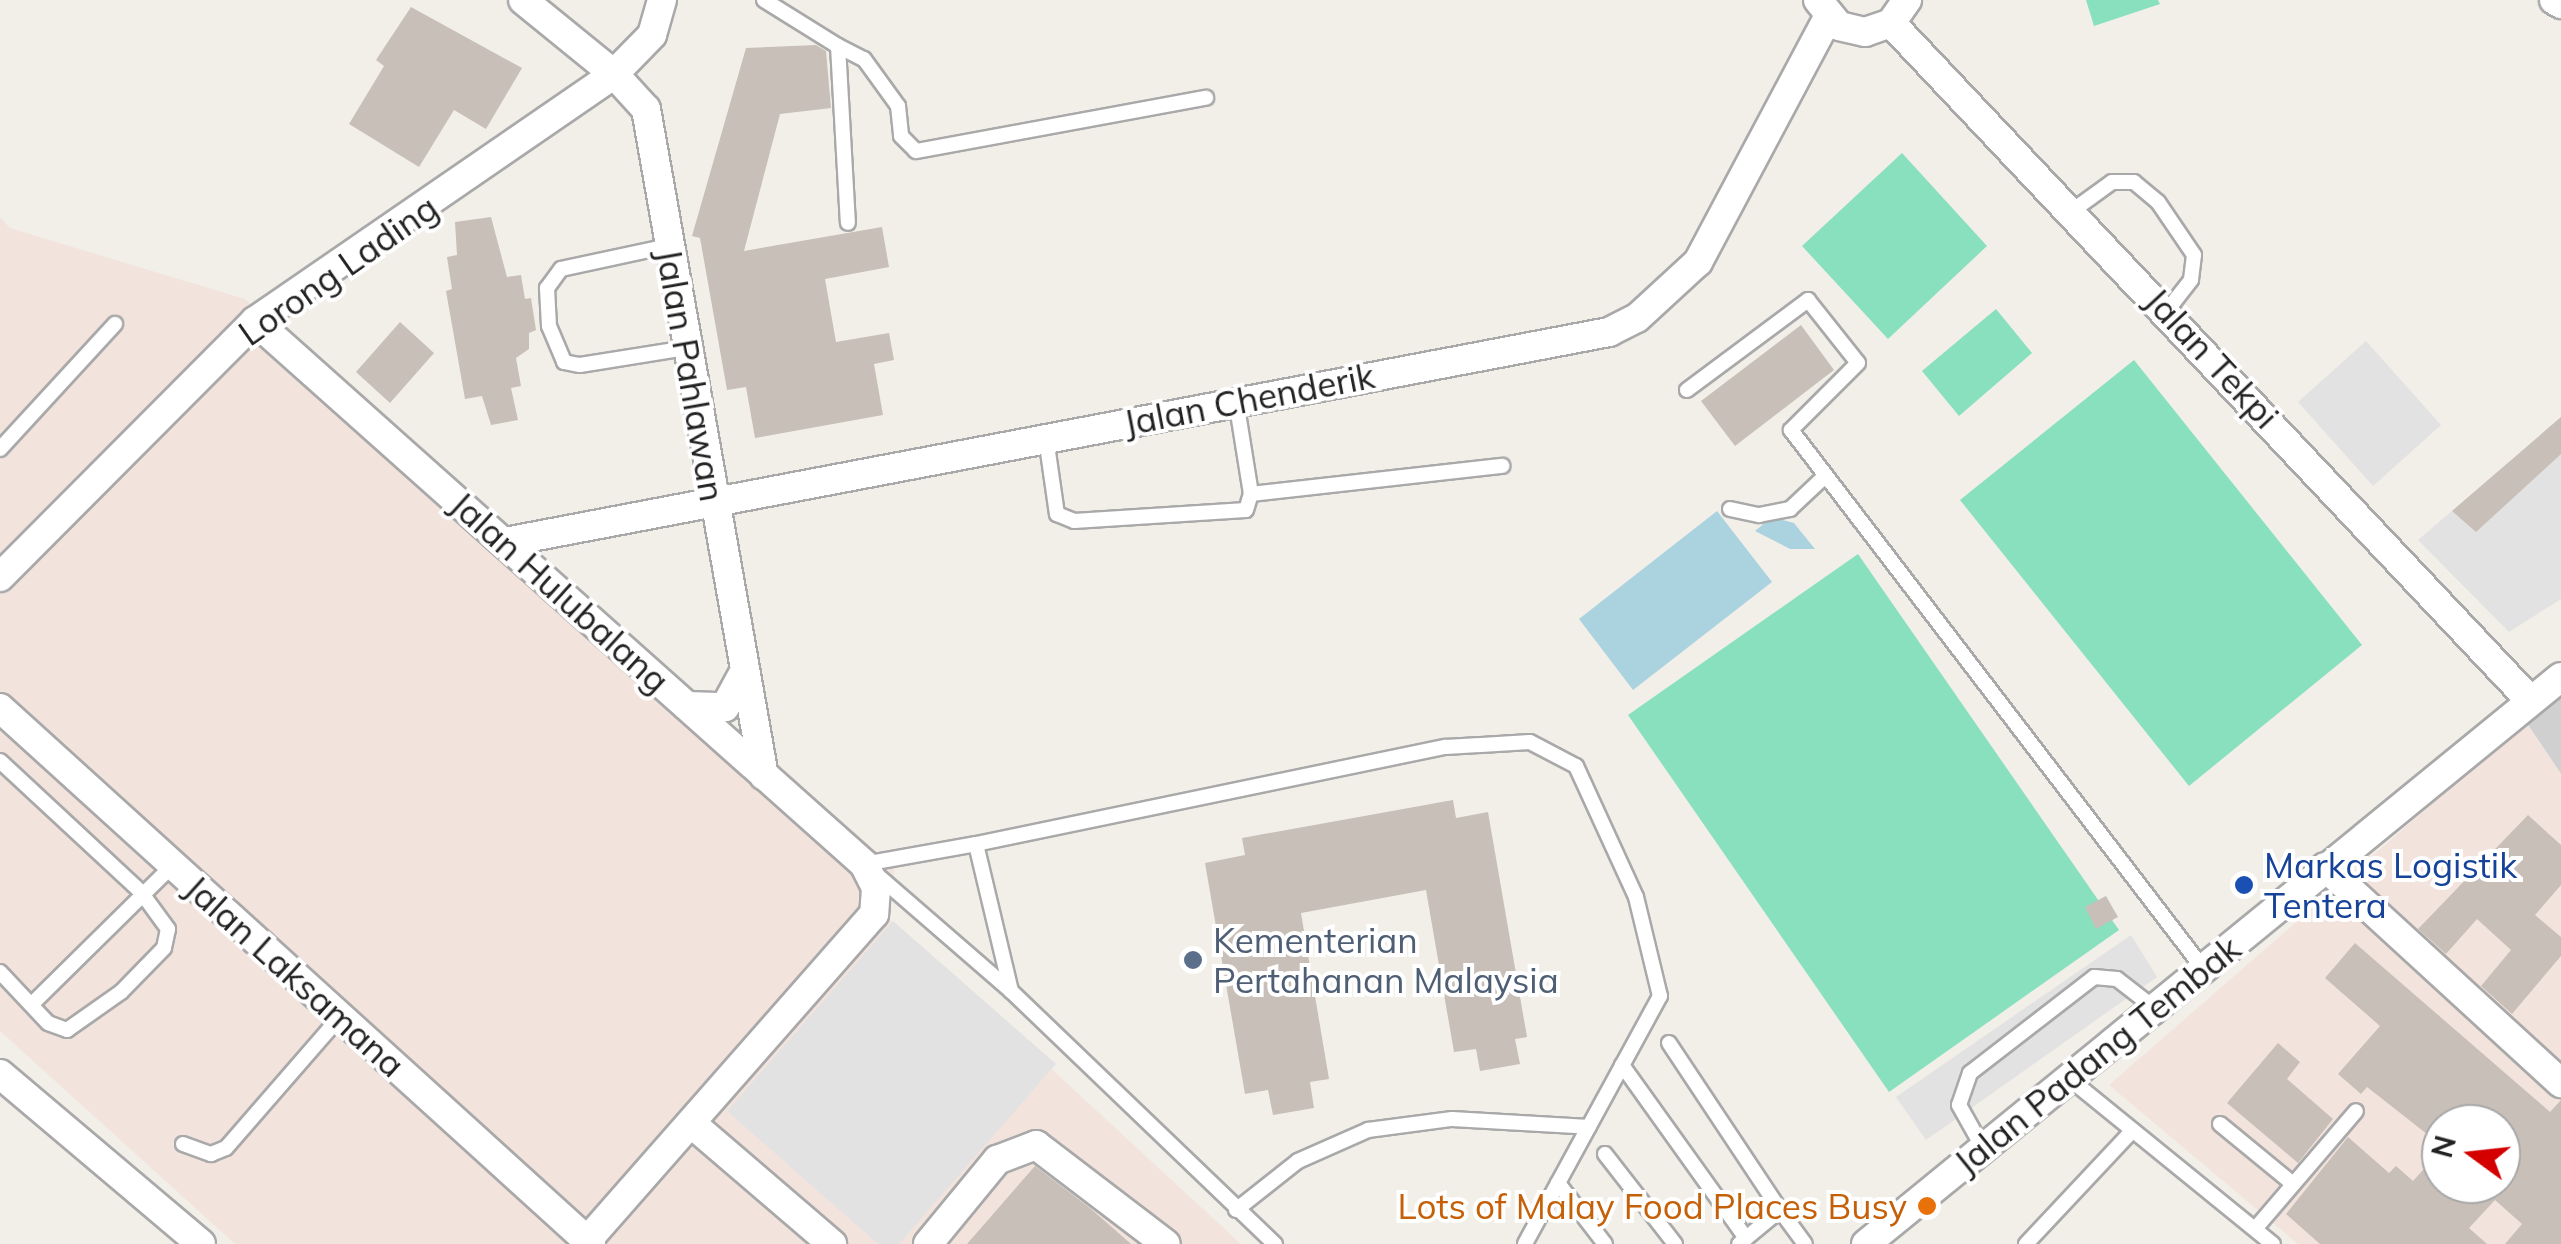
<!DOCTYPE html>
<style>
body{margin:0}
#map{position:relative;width:2561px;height:1244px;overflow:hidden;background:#f2efe9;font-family:Mulish,sans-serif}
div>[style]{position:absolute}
.religious>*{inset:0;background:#d0d0d0}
.military>*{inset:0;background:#f3e3dd}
.pitch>*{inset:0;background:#88e0be}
.parking>*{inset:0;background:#e2e2e2}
.water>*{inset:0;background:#aad3df}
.building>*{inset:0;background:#c7bfb8}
.roads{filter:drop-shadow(2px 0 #a9a9a9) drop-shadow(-2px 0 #a9a9a9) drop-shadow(0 2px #a9a9a9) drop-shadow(0 -2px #a9a9a9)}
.lane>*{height:14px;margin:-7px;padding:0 7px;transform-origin:7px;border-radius:7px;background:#fff}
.street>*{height:28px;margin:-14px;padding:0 14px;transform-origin:14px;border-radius:14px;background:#fff}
.dots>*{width:28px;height:28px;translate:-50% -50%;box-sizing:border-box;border:5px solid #fff;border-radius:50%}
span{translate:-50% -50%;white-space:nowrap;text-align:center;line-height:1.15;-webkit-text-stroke:8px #fff;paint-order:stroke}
.street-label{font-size:35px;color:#222}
.transit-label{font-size:35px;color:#164399}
.left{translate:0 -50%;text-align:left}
.service-label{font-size:35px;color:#4e5e75}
.food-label{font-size:35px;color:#c56008}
.right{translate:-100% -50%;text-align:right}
.north{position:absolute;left:2421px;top:1104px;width:100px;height:100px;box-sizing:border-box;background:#fff;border:2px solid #a7a7a7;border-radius:50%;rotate:285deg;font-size:28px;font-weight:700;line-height:40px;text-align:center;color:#222}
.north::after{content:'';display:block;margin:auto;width:35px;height:45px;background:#d40000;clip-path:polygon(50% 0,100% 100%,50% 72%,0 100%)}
</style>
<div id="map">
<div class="religious">
<i style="clip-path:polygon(2561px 697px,2561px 774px,2526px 722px)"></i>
</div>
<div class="military">
<i style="clip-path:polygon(0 217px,10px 228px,245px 299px,895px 868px,889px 919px,1241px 1244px,235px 1244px,0 1031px)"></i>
<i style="clip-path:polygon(evenodd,2526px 722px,2561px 774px,2561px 1244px,2298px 1244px,2109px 1085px,2526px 722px,2441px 1124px,2501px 1124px,2501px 1184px,2441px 1184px,2441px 1124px)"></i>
</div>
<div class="pitch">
<i style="clip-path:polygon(2086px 0,2158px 0,2160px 4px,2094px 26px)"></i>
<i style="clip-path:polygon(1902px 153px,1987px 246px,1888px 339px,1802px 246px)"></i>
<i style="clip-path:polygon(1996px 309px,2032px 353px,1959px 416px,1922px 371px)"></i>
<i style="clip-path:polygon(2134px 360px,2362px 645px,2189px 786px,1960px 500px)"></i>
<i style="clip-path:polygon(1858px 554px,2119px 930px,1889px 1092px,1628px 715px)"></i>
</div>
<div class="parking">
<i style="clip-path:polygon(2366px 341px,2441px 425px,2373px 486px,2298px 402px)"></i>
<i style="clip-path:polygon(2561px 418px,2561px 599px,2509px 632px,2418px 540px)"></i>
<i style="clip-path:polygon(893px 921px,1056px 1064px,899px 1244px,878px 1244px,727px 1111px)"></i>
<i style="clip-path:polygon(2131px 935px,2157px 977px,1926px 1140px,1896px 1097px)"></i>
</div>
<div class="water">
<i style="clip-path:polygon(1717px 511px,1772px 582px,1633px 690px,1579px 619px)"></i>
<i style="clip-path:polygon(1772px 517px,1794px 523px,1815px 549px,1790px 549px,1755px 531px)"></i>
</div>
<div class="building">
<i style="clip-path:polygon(411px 7px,522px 68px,486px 129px,454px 110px,419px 167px,349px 124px,384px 66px,376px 60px)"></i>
<i style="clip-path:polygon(816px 45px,826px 51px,831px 108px,780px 114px,744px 251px,882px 227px,889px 267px,825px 279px,836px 342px,889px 333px,894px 360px,874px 364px,883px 415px,755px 438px,746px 387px,727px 390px,700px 238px,692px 236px,746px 48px)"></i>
<i style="clip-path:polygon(491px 217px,507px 277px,521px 275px,525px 299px,531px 298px,536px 330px,529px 333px,529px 349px,516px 358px,521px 386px,511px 388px,518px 420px,491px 425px,482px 396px,465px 399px,446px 291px,452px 289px,447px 257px,457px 255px,455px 222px)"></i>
<i style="clip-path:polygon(400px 322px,434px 353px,390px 403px,356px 372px)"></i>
<i style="clip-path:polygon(1801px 325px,1834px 370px,1735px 446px,1701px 401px)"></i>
<i style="clip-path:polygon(2561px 417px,2561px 454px,2476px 532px,2452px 511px)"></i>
<i style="clip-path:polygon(1453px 800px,1456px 818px,1488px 812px,1527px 1037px,1515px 1039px,1520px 1064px,1480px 1071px,1476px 1049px,1454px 1052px,1426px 890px,1301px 913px,1329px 1079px,1310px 1082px,1314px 1108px,1273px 1115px,1268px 1090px,1245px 1094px,1205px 863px,1245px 855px,1242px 838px)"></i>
<i style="clip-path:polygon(2528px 815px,2561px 845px,2561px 885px,2535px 915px,2561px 937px,2561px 956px,2512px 1014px,2481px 986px,2511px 950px,2477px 919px,2446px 954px,2418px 929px)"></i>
<i style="clip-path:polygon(2106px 896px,2118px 917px,2096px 929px,2085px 907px)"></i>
<i style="clip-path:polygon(2355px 943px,2550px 1112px,2561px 1100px,2561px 1244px,2505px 1244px,2522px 1224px,2495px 1200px,2469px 1228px,2487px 1244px,2320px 1244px,2286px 1214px,2348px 1137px,2389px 1173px,2396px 1166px,2413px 1181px,2441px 1150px,2441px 1184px,2501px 1184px,2501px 1124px,2441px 1124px,2441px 1145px,2367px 1087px,2361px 1094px,2338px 1074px,2380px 1026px,2325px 978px)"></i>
<i style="clip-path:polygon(2278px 1043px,2300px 1062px,2287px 1079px,2333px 1119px,2298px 1163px,2227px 1103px)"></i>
<i style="clip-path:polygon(1035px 1166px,1090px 1208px,1131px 1244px,967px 1244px)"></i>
</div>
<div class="roads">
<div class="lane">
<i style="left:764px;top:0;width:87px;rotate:31.9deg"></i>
<i style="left:838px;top:46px;width:177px;rotate:86.8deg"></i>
<i style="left:838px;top:46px;width:29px;rotate:27deg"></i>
<i style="left:864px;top:59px;width:58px;rotate:54.1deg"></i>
<i style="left:898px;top:106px;width:30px;rotate:84deg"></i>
<i style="left:901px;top:136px;width:21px;rotate:45deg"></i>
<i style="left:916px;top:151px;width:295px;rotate:-10.4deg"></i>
<i style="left:2072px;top:211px;width:49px;rotate:-35.9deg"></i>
<i style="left:2112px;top:182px;width:22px"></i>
<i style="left:2134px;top:182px;width:31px;rotate:40deg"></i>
<i style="left:2158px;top:202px;width:64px;rotate:55.8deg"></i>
<i style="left:2194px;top:255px;width:25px;rotate:97deg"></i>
<i style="left:2191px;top:280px;width:37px;rotate:128deg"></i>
<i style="left:668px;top:246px;width:109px;rotate:167.9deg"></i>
<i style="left:561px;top:269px;width:24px;rotate:126deg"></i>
<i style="left:547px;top:288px;width:38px;rotate:87deg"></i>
<i style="left:549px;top:326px;width:39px;rotate:67deg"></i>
<i style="left:564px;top:362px;width:16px;rotate:11deg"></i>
<i style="left:580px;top:365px;width:107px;rotate:-9.1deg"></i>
<i style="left:1687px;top:390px;width:151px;rotate:-36.6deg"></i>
<i style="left:1808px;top:300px;width:80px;rotate:51.6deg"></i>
<i style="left:1858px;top:363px;width:95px;rotate:135deg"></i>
<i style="left:1791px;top:430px;width:681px;rotate:52.57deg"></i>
<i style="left:1046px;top:438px;width:77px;rotate:81.8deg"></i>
<i style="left:1057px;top:514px;width:18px;rotate:22deg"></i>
<i style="left:1074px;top:521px;width:172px;rotate:-3.7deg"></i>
<i style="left:1246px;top:510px;width:17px;rotate:-73deg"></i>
<i style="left:1251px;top:494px;width:95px;rotate:-99.1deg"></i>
<i style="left:0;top:449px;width:170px;rotate:-47.4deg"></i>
<i style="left:1251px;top:494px;width:253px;rotate:-6.4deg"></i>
<i style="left:1730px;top:509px;width:30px;rotate:12deg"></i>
<i style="left:1759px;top:515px;width:32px;rotate:-11deg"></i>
<i style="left:1790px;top:509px;width:48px;rotate:-43.3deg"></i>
<i style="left:0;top:761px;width:192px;rotate:42.9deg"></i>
<i style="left:141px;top:892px;width:46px;rotate:53.9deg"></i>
<i style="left:168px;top:929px;width:19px;rotate:102deg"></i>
<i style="left:164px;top:948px;width:62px;rotate:134.3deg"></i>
<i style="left:121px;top:992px;width:66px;rotate:144.9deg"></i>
<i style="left:67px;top:1030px;width:20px;rotate:-160deg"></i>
<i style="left:48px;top:1023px;width:70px;rotate:-133.3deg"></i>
<i style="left:864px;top:864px;width:114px;rotate:-10.1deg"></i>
<i style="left:876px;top:874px;width:179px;rotate:40.9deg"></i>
<i style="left:1011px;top:991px;width:366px;rotate:43.8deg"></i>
<i style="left:1011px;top:991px;width:151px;rotate:-103.4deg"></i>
<i style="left:976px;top:844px;width:480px;rotate:-11.7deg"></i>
<i style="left:1446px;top:747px;width:84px;rotate:-3.4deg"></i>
<i style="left:1530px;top:742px;width:52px;rotate:27.6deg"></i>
<i style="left:1576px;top:766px;width:144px;rotate:65.4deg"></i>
<i style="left:1636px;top:897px;width:102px;rotate:76.4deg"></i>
<i style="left:1660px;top:996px;width:282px;rotate:118.6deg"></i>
<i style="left:32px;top:1004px;width:197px;rotate:-44.6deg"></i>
<i style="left:1669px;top:1043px;width:201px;rotate:56.4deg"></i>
<i style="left:1780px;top:1210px;width:53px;rotate:140.3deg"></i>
<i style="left:1622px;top:1065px;width:213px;rotate:54.4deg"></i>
<i style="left:2071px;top:1080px;width:260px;rotate:39.1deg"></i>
<i style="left:2220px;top:1124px;width:94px;rotate:39.4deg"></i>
<i style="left:183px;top:1144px;width:30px;rotate:20deg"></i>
<i style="left:211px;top:1154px;width:16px;rotate:-22deg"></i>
<i style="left:226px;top:1148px;width:174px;rotate:-49deg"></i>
<i style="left:1982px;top:1146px;width:47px;rotate:-119.3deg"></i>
<i style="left:1959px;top:1105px;width:34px;rotate:-71deg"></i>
<i style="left:1970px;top:1073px;width:157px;rotate:-37.7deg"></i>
<i style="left:2094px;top:977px;width:23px;rotate:5deg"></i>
<i style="left:2117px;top:979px;width:51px;rotate:37.8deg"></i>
<i style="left:1605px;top:1154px;width:114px;rotate:52.1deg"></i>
<i style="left:1558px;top:1183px;width:77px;rotate:52.4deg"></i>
<i style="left:1236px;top:1210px;width:79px;rotate:-38.3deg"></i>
<i style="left:1298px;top:1161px;width:77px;rotate:-23.9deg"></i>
<i style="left:1368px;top:1130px;width:85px;rotate:-7.5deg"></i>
<i style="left:1452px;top:1119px;width:137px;rotate:3.3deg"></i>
<i style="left:1780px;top:1210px;width:42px;rotate:53.7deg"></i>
<i style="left:2255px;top:1229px;width:155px;rotate:-49.4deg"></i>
<i style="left:2026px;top:1244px;width:156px;rotate:-46.8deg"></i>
</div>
<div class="street">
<i style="left:662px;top:0;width:36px;rotate:106deg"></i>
<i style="left:652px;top:35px;width:54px;rotate:134.3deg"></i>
<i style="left:614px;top:74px;width:47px;rotate:47.6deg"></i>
<i style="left:646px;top:109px;width:677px;rotate:79.97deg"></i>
<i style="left:1818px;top:0;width:33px;rotate:51deg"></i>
<i style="left:1839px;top:26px;width:27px;rotate:13deg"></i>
<i style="left:1865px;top:32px;width:28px;rotate:-19deg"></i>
<i style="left:1891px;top:23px;width:28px;rotate:-55deg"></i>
<i style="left:2554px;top:0;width:8px;rotate:30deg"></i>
<i style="left:1891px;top:23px;width:930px;rotate:46.66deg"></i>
<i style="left:255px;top:321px;width:816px;rotate:41.72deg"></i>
<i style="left:864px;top:864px;width:27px;rotate:63deg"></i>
<i style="left:876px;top:888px;width:26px;rotate:94deg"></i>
<i style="left:874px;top:914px;width:435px;rotate:131.3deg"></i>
<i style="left:505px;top:542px;width:1124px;rotate:-10.77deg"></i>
<i style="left:1609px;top:332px;width:31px;rotate:-27deg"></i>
<i style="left:1637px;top:318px;width:83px;rotate:-42.6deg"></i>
<i style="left:1698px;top:262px;width:277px;rotate:-62deg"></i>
<i style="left:0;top:577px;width:361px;rotate:-45.1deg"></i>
<i style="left:255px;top:321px;width:436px;rotate:-34.5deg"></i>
<i style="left:614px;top:74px;width:117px;rotate:-140.9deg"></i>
<i style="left:687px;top:706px;width:38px;rotate:2deg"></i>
<i style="left:725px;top:707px;width:42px;rotate:-61.6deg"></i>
<i style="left:0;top:708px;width:798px;rotate:42.21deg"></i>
<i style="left:2325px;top:867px;width:320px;rotate:42.5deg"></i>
<i style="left:0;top:1074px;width:263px;rotate:40.2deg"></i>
<i style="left:691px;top:1123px;width:186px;rotate:40.6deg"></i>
<i style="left:928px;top:1244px;width:109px;rotate:-50.6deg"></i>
<i style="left:997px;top:1160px;width:42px;rotate:-21deg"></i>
<i style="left:1036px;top:1145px;width:163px;rotate:37.3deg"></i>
<i style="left:1866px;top:1244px;width:897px;rotate:-39.21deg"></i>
</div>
</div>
<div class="dots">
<i style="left:2244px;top:885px;background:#1a4fb4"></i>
<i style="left:1193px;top:960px;background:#5c6f8a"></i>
<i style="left:1927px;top:1206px;background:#e8710a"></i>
</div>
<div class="street-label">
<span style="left:338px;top:270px;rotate:-35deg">Lorong Lading</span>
<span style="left:2212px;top:358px;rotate:47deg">Jalan Tekpi</span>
<span style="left:691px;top:375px;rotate:80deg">Jalan Pahlawan</span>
<span style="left:1249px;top:399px;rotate:-11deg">Jalan Chenderik</span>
<span style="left:560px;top:592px;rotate:42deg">Jalan Hulubalang</span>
<span style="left:295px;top:976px;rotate:42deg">Jalan Laksamana</span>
<span style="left:2097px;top:1055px;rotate:-39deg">Jalan Padang Tembak</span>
</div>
<div class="transit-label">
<span class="left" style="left:2264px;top:885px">Markas Logistik<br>Tentera</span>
</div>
<div class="service-label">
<span class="left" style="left:1213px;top:960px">Kementerian<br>Pertahanan Malaysia</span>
</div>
<div class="food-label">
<span class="right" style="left:1907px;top:1206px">Lots of Malay Food Places Busy</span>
</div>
<div class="north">N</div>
</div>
